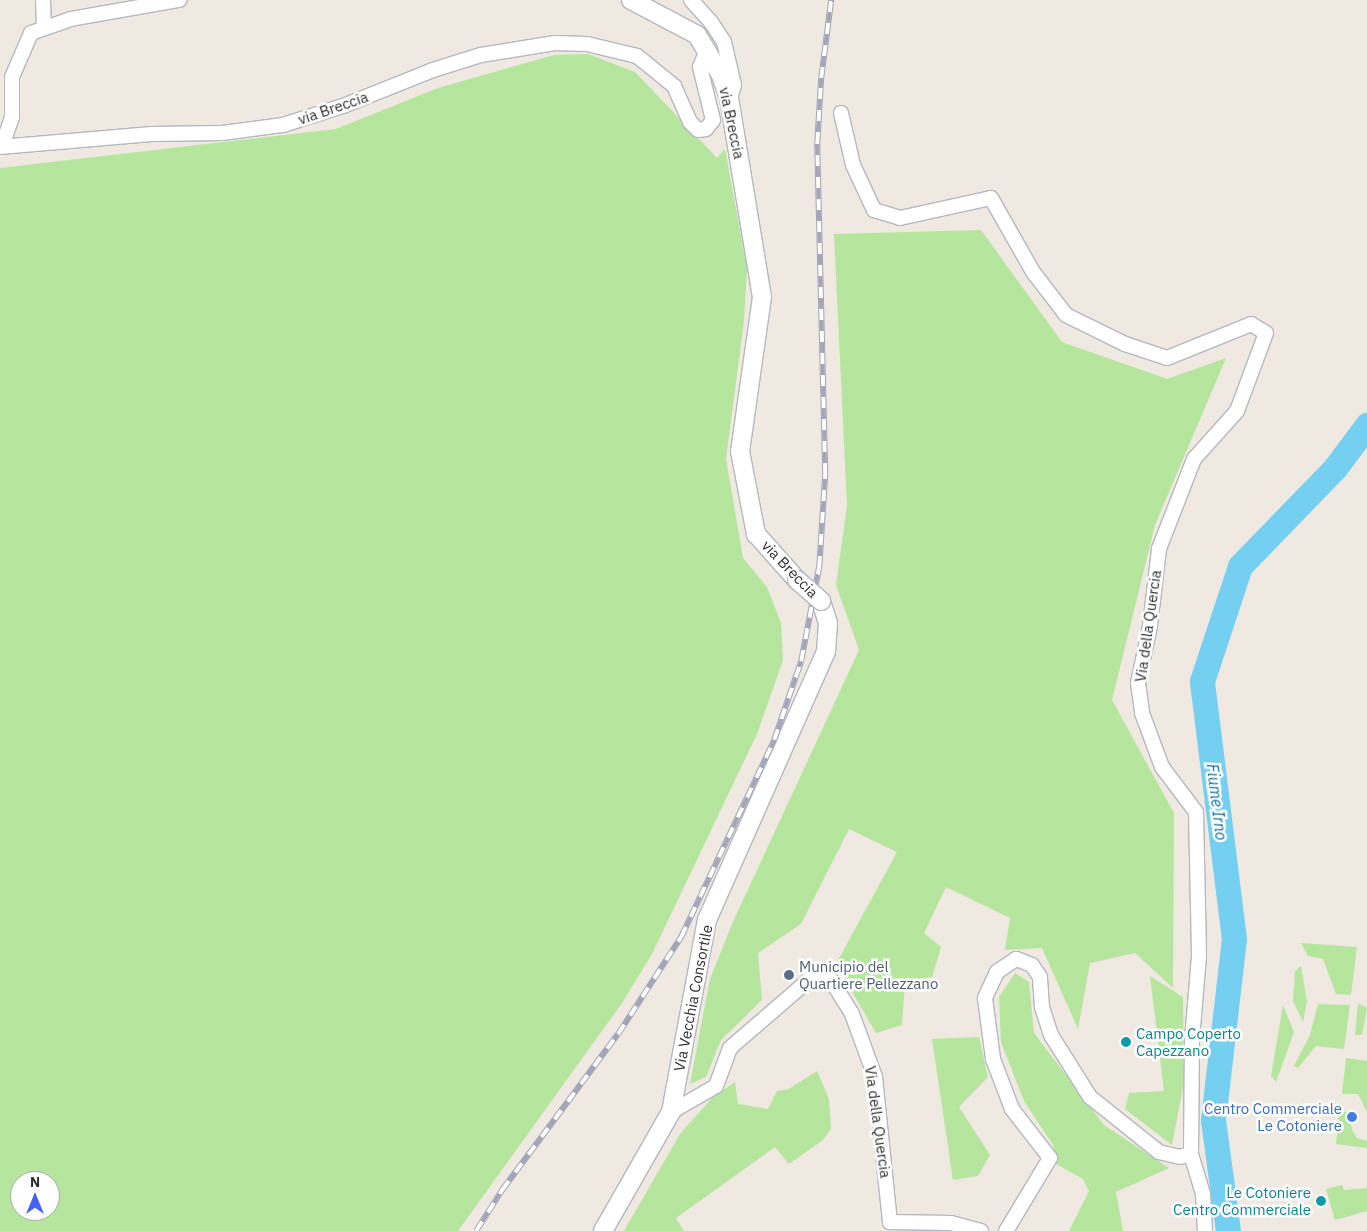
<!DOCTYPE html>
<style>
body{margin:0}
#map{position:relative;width:1367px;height:1231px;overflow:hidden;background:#efe9e1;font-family:"IBM Plex Sans",sans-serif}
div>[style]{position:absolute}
.green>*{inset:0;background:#b6e59e}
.river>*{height:25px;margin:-12.5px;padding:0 12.5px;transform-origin:12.5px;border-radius:12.5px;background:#75cff0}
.roads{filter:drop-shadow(1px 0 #b4b7c1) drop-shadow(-1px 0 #b4b7c1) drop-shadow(0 1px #b4b7c1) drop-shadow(0 -1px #b4b7c1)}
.minor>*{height:14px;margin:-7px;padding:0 7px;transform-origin:7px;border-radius:7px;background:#fff}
.tertiary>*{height:18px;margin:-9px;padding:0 9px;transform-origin:9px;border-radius:9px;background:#fff}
.rail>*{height:5.5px;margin-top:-2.75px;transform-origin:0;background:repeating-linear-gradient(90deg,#fff 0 11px,#a3a6b8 0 22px);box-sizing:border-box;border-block:1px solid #a3a6b8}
.bridges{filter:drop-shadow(1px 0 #b4b7c1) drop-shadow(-1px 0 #b4b7c1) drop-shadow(0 1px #b4b7c1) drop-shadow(0 -1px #b4b7c1)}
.tertiary-bridge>*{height:18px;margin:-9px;padding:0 9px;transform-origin:9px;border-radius:9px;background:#fff}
.dots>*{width:14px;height:14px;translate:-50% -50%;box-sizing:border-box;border:2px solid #fff;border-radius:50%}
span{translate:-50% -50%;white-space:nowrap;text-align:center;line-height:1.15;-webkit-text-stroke:5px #fff;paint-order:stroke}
.street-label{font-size:15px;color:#2e2e2e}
.service-label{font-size:15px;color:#4e5e75}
.left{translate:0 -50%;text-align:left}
.culture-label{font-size:15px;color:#0d838f}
.right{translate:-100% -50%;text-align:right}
.shop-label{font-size:15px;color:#366cbe}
.water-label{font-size:16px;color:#0d6fa3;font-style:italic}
.north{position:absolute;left:10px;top:1171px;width:50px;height:50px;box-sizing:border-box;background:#fff;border:1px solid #ababab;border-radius:50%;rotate:0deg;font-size:14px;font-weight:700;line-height:20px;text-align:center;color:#2e2e2e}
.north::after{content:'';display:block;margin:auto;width:18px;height:22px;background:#4264fb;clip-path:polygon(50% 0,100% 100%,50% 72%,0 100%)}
</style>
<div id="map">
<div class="green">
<i style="clip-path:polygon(evenodd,588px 54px,635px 72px,717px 158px,725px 149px,747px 268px,744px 321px,726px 459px,743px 558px,767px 587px,781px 623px,783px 660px,757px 734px,652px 954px,622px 1003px,458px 1231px,0 1231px,0 168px,336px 129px,438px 88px,554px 55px,588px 54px,20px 1181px,50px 1181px,50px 1211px,20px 1211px,20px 1181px)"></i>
<i style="clip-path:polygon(981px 230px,1062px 342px,1167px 379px,1226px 358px,1155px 525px,1112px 700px,1174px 813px,1173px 988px,1135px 953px,1090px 963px,1078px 1029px,1042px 948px,1005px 950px,1010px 918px,946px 887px,924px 933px,941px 947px,932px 977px,905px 982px,902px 1025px,876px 1033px,836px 964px,897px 852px,849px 829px,801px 924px,758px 953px,762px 1000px,721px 1040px,706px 1077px,690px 1084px,710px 979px,732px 924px,859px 650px,836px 585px,847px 506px,834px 234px)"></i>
<i style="clip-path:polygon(1301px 943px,1357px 947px,1351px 995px,1336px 994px,1323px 959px,1308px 956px)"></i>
<i style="clip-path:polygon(1301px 966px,1307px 1001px,1303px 1022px,1293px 1001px,1295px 971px)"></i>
<i style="clip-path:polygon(1015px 973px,1029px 982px,1034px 1033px,1104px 1125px,1169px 1168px,1116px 1192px,1123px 1231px,1069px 1231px,1089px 1191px,1083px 1179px,1056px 1164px,1053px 1145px,1024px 1101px,1001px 1042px,999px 997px)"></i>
<i style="clip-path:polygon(1150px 976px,1183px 997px,1184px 1082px,1172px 1145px,1125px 1109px,1129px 1093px,1164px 1091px)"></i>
<i style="clip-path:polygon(1358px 1003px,1367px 1008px,1362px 1035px,1355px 1035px)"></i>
<i style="clip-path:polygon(1318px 1004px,1350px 1005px,1344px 1049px,1316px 1046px,1298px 1068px,1294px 1066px,1310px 1035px)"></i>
<i style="clip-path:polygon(1283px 1005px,1294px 1032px,1276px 1082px,1271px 1076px)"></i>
<i style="clip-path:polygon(979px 1037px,988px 1077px,959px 1107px,990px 1155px,978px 1176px,953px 1180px,932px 1039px)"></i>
<i style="clip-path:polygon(1346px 1058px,1367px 1061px,1367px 1112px,1358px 1094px,1342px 1094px)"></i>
<i style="clip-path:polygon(817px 1071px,829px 1099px,831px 1129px,823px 1140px,789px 1164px,775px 1147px,676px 1218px,684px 1231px,624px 1231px,680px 1134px,712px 1098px,735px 1082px,738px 1104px,768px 1109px,777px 1091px,789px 1089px)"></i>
<i style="clip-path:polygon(1339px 1111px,1347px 1112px,1353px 1132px,1357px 1138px,1367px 1141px,1367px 1148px,1336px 1144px)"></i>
<i style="clip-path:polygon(1342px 1185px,1344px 1190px,1367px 1188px,1367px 1211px,1335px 1220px,1326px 1189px)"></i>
</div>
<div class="river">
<i style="left:1228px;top:1231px;width:112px;rotate:-97.7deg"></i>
<i style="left:1213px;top:1120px;width:182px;rotate:-83.4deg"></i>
<i style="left:1234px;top:939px;width:260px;rotate:-97.1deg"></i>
<i style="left:1202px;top:681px;width:121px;rotate:-71.7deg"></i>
<i style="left:1240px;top:566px;width:136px;rotate:-45.9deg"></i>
<i style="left:1335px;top:468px;width:54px;rotate:-53.3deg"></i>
</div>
<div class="roads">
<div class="minor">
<i style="left:43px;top:0;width:28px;rotate:88deg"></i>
<i style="left:691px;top:0;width:30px;rotate:48deg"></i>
<i style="left:711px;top:22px;width:24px;rotate:57deg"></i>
<i style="left:724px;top:42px;width:44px;rotate:76.9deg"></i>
<i style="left:734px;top:85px;width:15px;rotate:106deg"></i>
<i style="left:841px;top:113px;width:53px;rotate:77deg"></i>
<i style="left:853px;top:165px;width:50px;rotate:65deg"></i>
<i style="left:874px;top:210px;width:27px;rotate:17deg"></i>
<i style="left:900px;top:218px;width:93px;rotate:-12.4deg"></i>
<i style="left:991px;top:198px;width:85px;rotate:60.4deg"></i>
<i style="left:1033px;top:272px;width:54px;rotate:52.5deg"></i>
<i style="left:1066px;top:315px;width:66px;rotate:26.2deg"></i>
<i style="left:1125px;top:344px;width:44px;rotate:18.4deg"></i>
<i style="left:1167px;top:358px;width:91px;rotate:-22deg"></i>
<i style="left:1251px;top:324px;width:17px;rotate:31deg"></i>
<i style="left:1266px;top:333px;width:83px;rotate:110.4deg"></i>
<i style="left:1237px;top:411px;width:64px;rotate:131.9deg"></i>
<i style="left:1194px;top:459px;width:97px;rotate:111.3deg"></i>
<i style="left:1159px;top:549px;width:78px;rotate:96.7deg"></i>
<i style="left:1150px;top:626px;width:58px;rotate:101.9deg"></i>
<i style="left:1138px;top:683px;width:30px;rotate:82deg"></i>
<i style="left:1142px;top:713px;width:58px;rotate:69.7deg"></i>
<i style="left:1162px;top:767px;width:56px;rotate:52.9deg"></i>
<i style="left:1196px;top:812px;width:144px;rotate:88.8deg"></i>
<i style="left:1199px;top:956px;width:84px;rotate:94.8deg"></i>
<i style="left:1192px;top:1040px;width:114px;rotate:90.5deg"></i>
<i style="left:1191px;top:1154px;width:11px;rotate:165deg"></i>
<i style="left:1180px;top:1157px;width:22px;rotate:-167deg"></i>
<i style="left:1159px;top:1152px;width:88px;rotate:-141.4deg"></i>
<i style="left:1090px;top:1097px;width:73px;rotate:-122.2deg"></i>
<i style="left:1051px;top:1035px;width:29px;rotate:-108deg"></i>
<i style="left:1042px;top:1007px;width:30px;rotate:-94deg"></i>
<i style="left:1040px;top:977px;width:14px;rotate:-124deg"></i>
<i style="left:1032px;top:965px;width:17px;rotate:-159deg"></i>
<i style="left:1016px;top:959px;width:23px;rotate:146deg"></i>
<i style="left:997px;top:972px;width:29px;rotate:115deg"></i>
<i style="left:985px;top:998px;width:62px;rotate:82.5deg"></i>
<i style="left:993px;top:1059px;width:53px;rotate:69.2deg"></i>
<i style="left:1012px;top:1109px;width:62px;rotate:52.2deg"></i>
<i style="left:1050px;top:1158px;width:85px;rotate:121.1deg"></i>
<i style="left:2px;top:146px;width:31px;rotate:-71deg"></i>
<i style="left:12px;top:117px;width:40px;rotate:-90deg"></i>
<i style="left:12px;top:77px;width:48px;rotate:-66.6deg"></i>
<i style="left:31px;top:33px;width:42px;rotate:-19.3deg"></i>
<i style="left:71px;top:19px;width:110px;rotate:-10deg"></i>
<i style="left:0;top:147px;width:152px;rotate:-4.9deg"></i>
<i style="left:151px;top:134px;width:71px;rotate:-0.8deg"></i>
<i style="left:222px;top:133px;width:62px;rotate:-7.5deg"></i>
<i style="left:283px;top:125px;width:63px;rotate:-17.6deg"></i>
<i style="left:343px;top:106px;width:97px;rotate:-21.8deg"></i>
<i style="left:433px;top:70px;width:50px;rotate:-17.4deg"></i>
<i style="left:481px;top:55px;width:75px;rotate:-9.2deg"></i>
<i style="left:555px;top:43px;width:32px;rotate:2deg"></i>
<i style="left:587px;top:44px;width:51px;rotate:13.5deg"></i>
<i style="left:637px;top:56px;width:48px;rotate:39deg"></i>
<i style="left:674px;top:86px;width:39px;rotate:66deg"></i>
<i style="left:690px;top:122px;width:11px;rotate:45deg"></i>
<i style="left:698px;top:130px;width:8px;rotate:-7deg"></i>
<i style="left:706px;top:129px;width:11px;rotate:-52deg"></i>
<i style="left:713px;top:120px;width:55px;rotate:-103.8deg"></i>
<i style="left:700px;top:67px;width:18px;rotate:-68deg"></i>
<i style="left:671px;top:1112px;width:52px;rotate:-30deg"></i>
<i style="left:716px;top:1086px;width:40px;rotate:-69.8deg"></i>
<i style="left:730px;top:1048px;width:106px;rotate:-40.8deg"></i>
<i style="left:810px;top:979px;width:21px;rotate:3deg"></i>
<i style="left:831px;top:980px;width:40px;rotate:58deg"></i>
<i style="left:852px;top:1014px;width:67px;rotate:69.9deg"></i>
<i style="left:875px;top:1077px;width:146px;rotate:84.1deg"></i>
<i style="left:890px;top:1222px;width:61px;rotate:0.9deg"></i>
<i style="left:951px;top:1223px;width:31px;rotate:15deg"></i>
<i style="left:1191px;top:1154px;width:42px;rotate:73.3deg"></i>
<i style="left:1203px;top:1194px;width:37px;rotate:87deg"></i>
</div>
<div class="tertiary">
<i style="left:631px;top:0;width:75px;rotate:27.9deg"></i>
<i style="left:697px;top:35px;width:47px;rotate:59deg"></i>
<i style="left:721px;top:75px;width:24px;rotate:71deg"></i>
<i style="left:729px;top:98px;width:202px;rotate:80.6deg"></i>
<i style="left:762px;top:297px;width:156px;rotate:98.1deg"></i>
<i style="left:740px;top:451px;width:85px;rotate:79.1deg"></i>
<i style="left:756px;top:534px;width:62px;rotate:48.3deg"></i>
<i style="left:603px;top:1231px;width:137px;rotate:-60.3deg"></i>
<i style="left:671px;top:1112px;width:195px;rotate:-79.4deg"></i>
<i style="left:707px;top:920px;width:293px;rotate:-66.1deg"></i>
<i style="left:826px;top:652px;width:29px;rotate:-86deg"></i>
<i style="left:828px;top:623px;width:23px;rotate:-108deg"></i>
</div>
</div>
<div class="rail">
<i style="left:476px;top:1231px;width:49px;rotate:-57.6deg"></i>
<i style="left:502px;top:1190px;width:194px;rotate:-53.4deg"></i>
<i style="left:618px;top:1034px;width:116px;rotate:-57deg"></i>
<i style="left:681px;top:937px;width:218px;rotate:-64.7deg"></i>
<i style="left:774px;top:740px;width:83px;rotate:-71.1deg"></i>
<i style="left:801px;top:661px;width:96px;rotate:-79.2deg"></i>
<i style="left:819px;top:567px;width:93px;rotate:-86.3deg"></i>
<i style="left:825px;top:474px;width:331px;rotate:-91.4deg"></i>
<i style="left:817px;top:143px;width:65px;rotate:-86.5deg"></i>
<i style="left:821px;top:78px;width:79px;rotate:-82.7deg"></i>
</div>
<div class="bridges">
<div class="tertiary-bridge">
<i style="left:797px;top:580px;width:32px;rotate:41deg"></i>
</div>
</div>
<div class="dots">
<i style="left:789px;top:975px;background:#5c6f8a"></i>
<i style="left:1126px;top:1042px;background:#0f9aa8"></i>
<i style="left:1352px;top:1117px;background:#3f7fe0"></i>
<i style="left:1321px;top:1201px;background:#0f9aa8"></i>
</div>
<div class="street-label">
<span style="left:333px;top:108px;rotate:-19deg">via Breccia</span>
<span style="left:732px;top:123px;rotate:78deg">via Breccia</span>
<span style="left:790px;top:569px;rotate:46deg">via Breccia</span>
<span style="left:1148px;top:626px;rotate:-82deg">Via della Quercia</span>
<span style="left:693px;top:998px;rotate:-79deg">Via Vecchia Consortile</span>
<span style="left:878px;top:1122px;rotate:82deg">Via della Quercia</span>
</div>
<div class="service-label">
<span class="left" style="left:799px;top:975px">Municipio del<br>Quartiere Pellezzano</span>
</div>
<div class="culture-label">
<span class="left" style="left:1136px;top:1042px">Campo Coperto<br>Capezzano</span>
<span class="right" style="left:1311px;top:1201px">Le Cotoniere<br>Centro Commerciale</span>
</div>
<div class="shop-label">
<span class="right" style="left:1342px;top:1117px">Centro Commerciale<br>Le Cotoniere</span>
</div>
<div class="water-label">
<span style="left:1217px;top:802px;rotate:83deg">Fiume Irno</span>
</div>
<div class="north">N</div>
</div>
